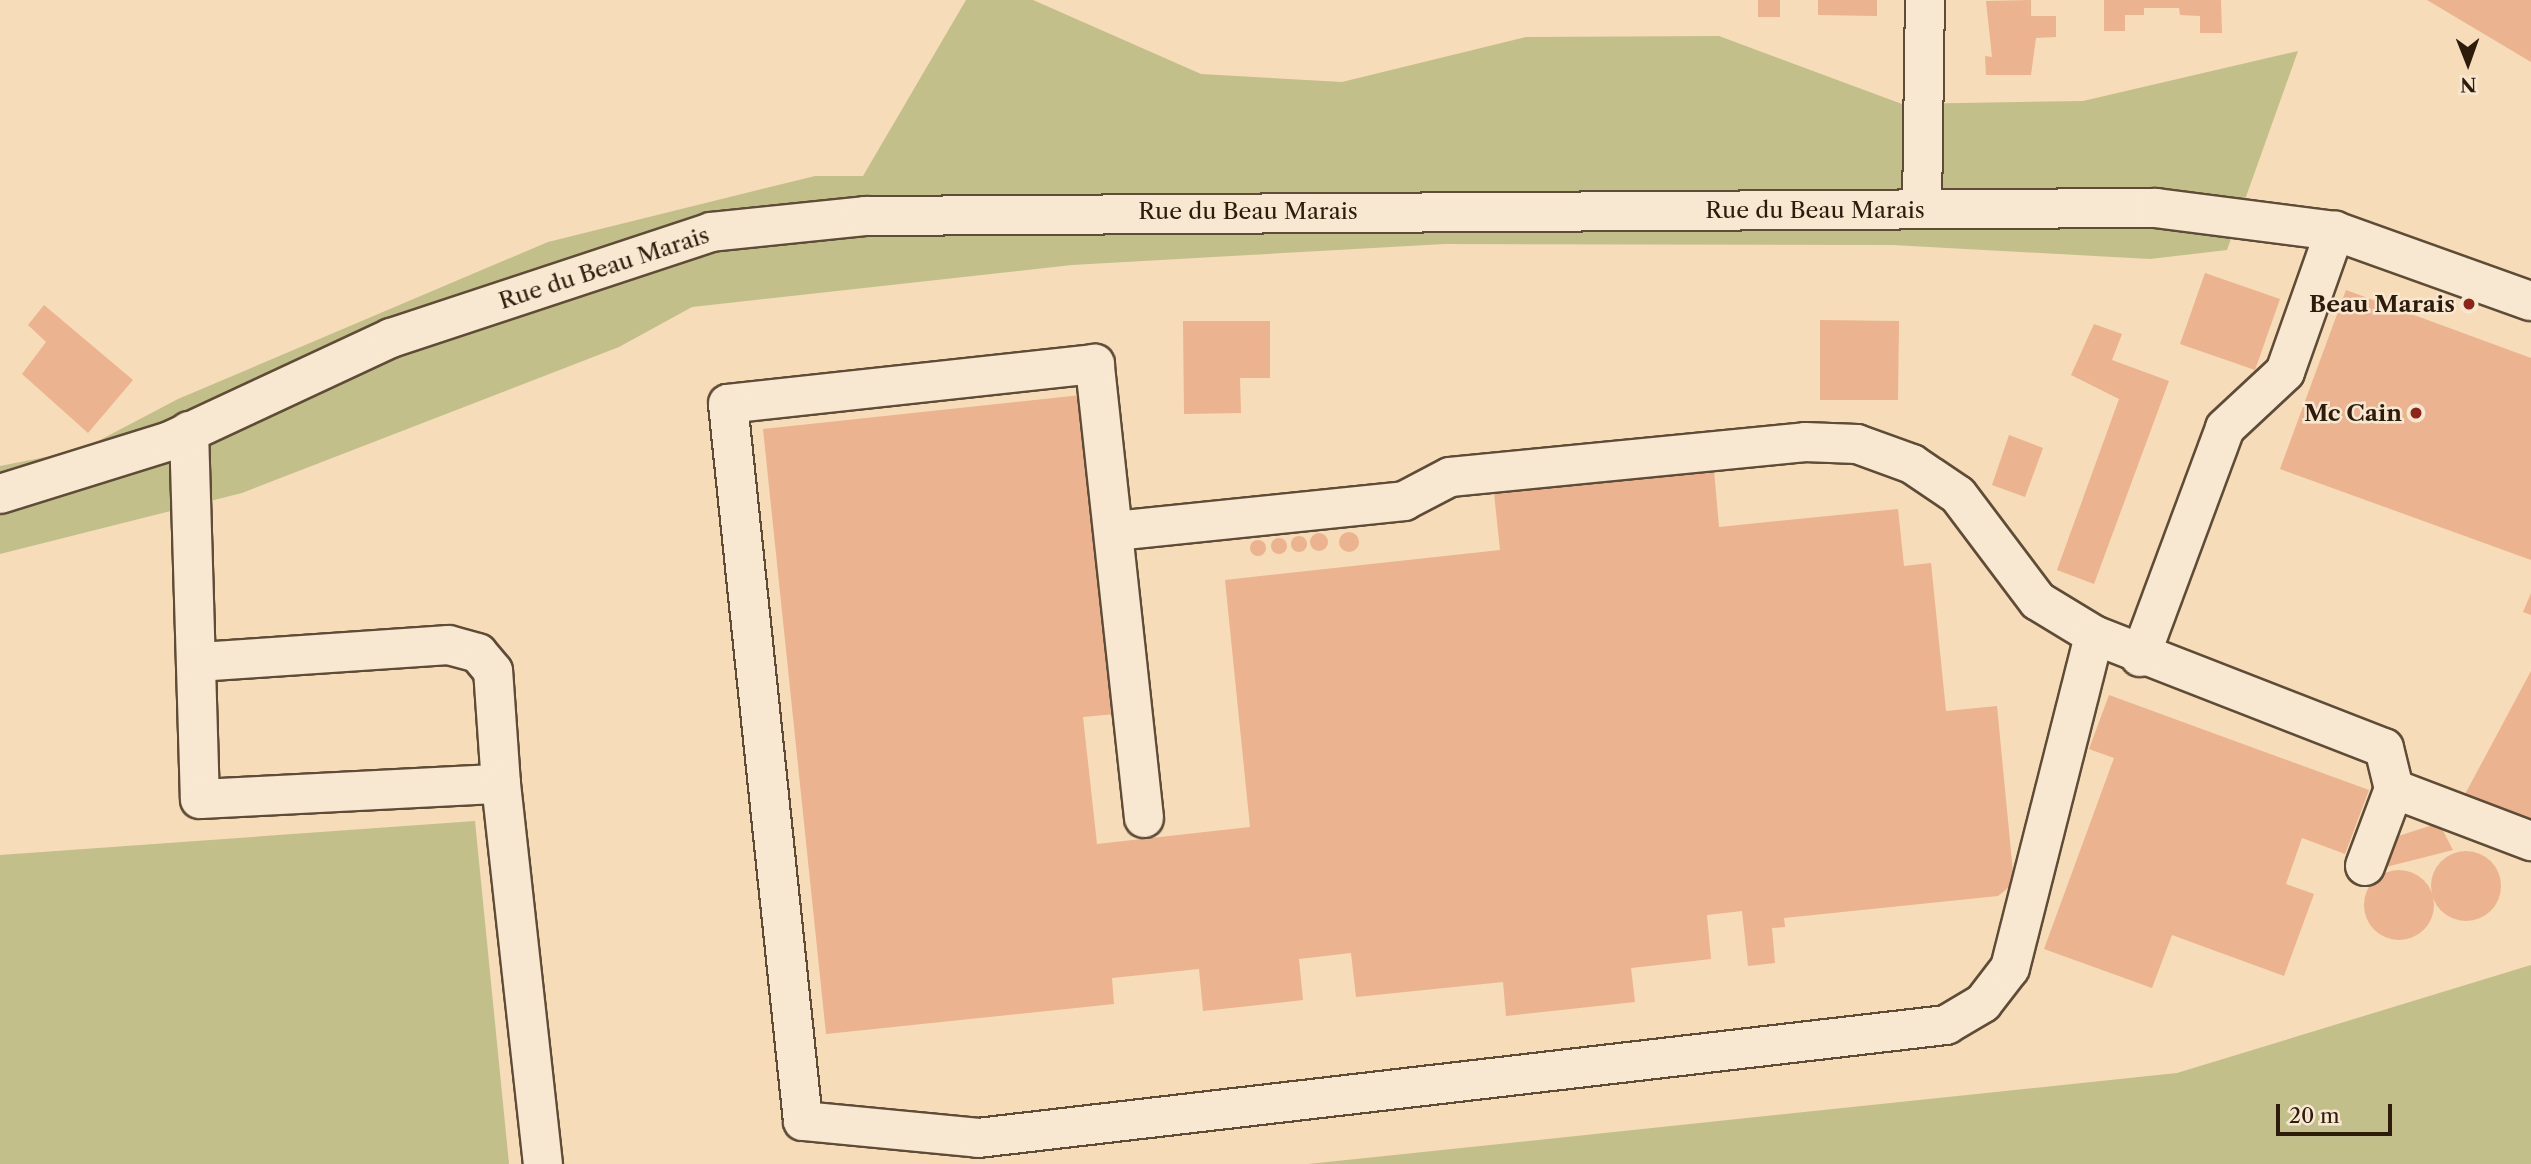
<!DOCTYPE html>
<style>
body{margin:0}
#map{position:relative;width:2531px;height:1164px;overflow:hidden;background:#f6dcb8;font-family:"Libre Caslon Text",serif}
div>[style]{position:absolute}
.green>*{inset:0;background:#c2bf8b}
.building>*{inset:0;background:#ebb38f}
.round{border-radius:50%}
.roads{filter:drop-shadow(2px 0 #5f4c37) drop-shadow(-2px 0 #5f4c37) drop-shadow(0 2px #5f4c37) drop-shadow(0 -2px #5f4c37)}
.minor>*{height:38px;margin:-19px;padding:0 19px;transform-origin:19px;border-radius:19px;background:#f9e8d1}
.dots>*{width:19px;height:19px;translate:-50% -50%;box-sizing:border-box;border:4px solid #f9e8d1;border-radius:50%}
span{translate:-50% -50%;white-space:nowrap;text-align:center;line-height:1.15;-webkit-text-stroke:5px #f9e8d1;paint-order:stroke}
.street-label{font-size:23px;color:#2d1c0c}
.poi-label{font-size:23px;color:#2d1c0c;font-weight:700}
.right{translate:-100% -50%;text-align:right}
.north{position:absolute;left:2433px;top:28px;width:70px;height:70px;-webkit-text-stroke:5px #f9e8d1;paint-order:stroke;rotate:179deg;font-size:19px;font-weight:700;line-height:28px;text-align:center;color:#2d1c0c}
.north::after{content:'';display:block;margin:auto;width:24px;height:32px;background:#2d1c0c;clip-path:polygon(50% 0,100% 100%,50% 72%,0 100%)}
.scale{position:absolute;left:2276px;top:1104px;width:116px;height:32px;box-sizing:border-box;border:4px solid #2d1c0c;border-top:0;padding-left:9px;font-size:21px;line-height:24px;white-space:nowrap;color:#2d1c0c;-webkit-text-stroke:5px #f9e8d1;paint-order:stroke}
</style>
<div id="map">
<div class="green">
<i style="clip-path:polygon(966px 0,1033px 0,1201px 74px,1342px 82px,1526px 37px,1719px 36px,1902px 104px,2083px 101px,2298px 51px,2227px 250px,2150px 259px,1893px 245px,1444px 244px,1072px 265px,692px 307px,619px 347px,242px 493px,0 554px,0 466px,81px 450px,178px 399px,548px 242px,815px 176px,863px 176px)"></i>
<i style="clip-path:polygon(475px 821px,509px 1164px,0 1164px,0 855px)"></i>
<i style="clip-path:polygon(2531px 965px,2531px 1164px,1308px 1164px,2177px 1073px)"></i>
</div>
<div class="building">
<i style="clip-path:polygon(1758px 0,1780px 0,1780px 17px,1758px 17px)"></i>
<i style="clip-path:polygon(1818px 0,1877px 0,1877px 16px,1818px 15px)"></i>
<i style="clip-path:polygon(2031px 0,2031px 16px,2056px 16px,2056px 37px,2036px 38px,2031px 75px,1986px 75px,1985px 56px,1992px 57px,1986px 1px)"></i>
<i style="clip-path:polygon(2104px 0,2221px 0,2222px 33px,2200px 33px,2200px 16px,2180px 15px,2179px 8px,2144px 8px,2144px 15px,2125px 15px,2125px 31px,2104px 31px)"></i>
<i style="clip-path:polygon(2427px 0,2531px 0,2531px 62px)"></i>
<i style="clip-path:polygon(2205px 273px,2280px 299px,2255px 370px,2180px 344px)"></i>
<i style="clip-path:polygon(2346px 290px,2531px 358px,2531px 560px,2280px 469px)"></i>
<i style="clip-path:polygon(44px 305px,133px 380px,88px 433px,22px 374px,46px 342px,28px 325px)"></i>
<i style="clip-path:polygon(1820px 320px,1899px 321px,1898px 400px,1820px 400px)"></i>
<i style="clip-path:polygon(1183px 321px,1270px 321px,1270px 378px,1240px 378px,1241px 413px,1184px 414px)"></i>
<i style="clip-path:polygon(2094px 324px,2122px 334px,2112px 360px,2169px 381px,2094px 584px,2057px 570px,2119px 399px,2071px 375px)"></i>
<i style="clip-path:polygon(1081px 395px,1116px 714px,1083px 717px,1097px 844px,1250px 827px,1225px 580px,1500px 550px,1494px 493px,1714px 470px,1719px 527px,1898px 509px,1904px 566px,1931px 563px,1946px 711px,1997px 706px,2014px 883px,1998px 896px,1784px 918px,1785px 927px,1772px 928px,1775px 963px,1748px 966px,1742px 911px,1707px 915px,1711px 959px,1631px 968px,1635px 1002px,1506px 1016px,1503px 982px,1356px 997px,1351px 953px,1299px 959px,1303px 1000px,1203px 1011px,1199px 969px,1112px 978px,1114px 1004px,826px 1034px,763px 429px)"></i>
<i style="clip-path:polygon(2009px 435px,2043px 448px,2025px 497px,1992px 485px)"></i>
<i class="round" style="left:1339px;top:532px;width:20px;height:20px"></i>
<i class="round" style="left:1310px;top:533px;width:18px;height:18px"></i>
<i class="round" style="left:1291px;top:536px;width:16px;height:16px"></i>
<i class="round" style="left:1271px;top:538px;width:16px;height:16px"></i>
<i class="round" style="left:1250px;top:540px;width:16px;height:16px"></i>
<i style="clip-path:polygon(2531px 593px,2531px 615px,2523px 612px)"></i>
<i style="clip-path:polygon(2531px 671px,2531px 823px,2463px 798px)"></i>
<i style="clip-path:polygon(2109px 695px,2369px 790px,2345px 854px,2302px 838px,2286px 884px,2314px 894px,2284px 976px,2172px 935px,2152px 988px,2044px 949px,2114px 758px,2089px 749px)"></i>
<i style="clip-path:polygon(2439px 823px,2453px 850px,2386px 867px,2389px 839px)"></i>
<i class="round" style="left:2431px;top:851px;width:70px;height:70px"></i>
<i class="round" style="left:2364px;top:870px;width:70px;height:70px"></i>
</div>
<div class="roads">
<div class="minor">
<i style="left:1922px;top:209px;width:209px;rotate:-89.2deg"></i>
<i style="left:189px;top:431px;width:368px;rotate:88.3deg"></i>
<i style="left:200px;top:799px;width:301px;rotate:-2.9deg"></i>
<i style="left:501px;top:784px;width:113px;rotate:-94deg"></i>
<i style="left:493px;top:671px;width:23px;rotate:-130deg"></i>
<i style="left:478px;top:653px;width:31px;rotate:-165deg"></i>
<i style="left:448px;top:645px;width:251px;rotate:176.1deg"></i>
<i style="left:0;top:494px;width:178px;rotate:-17.3deg"></i>
<i style="left:170px;top:441px;width:244px;rotate:-25deg"></i>
<i style="left:391px;top:338px;width:337px;rotate:-18.3deg"></i>
<i style="left:711px;top:232px;width:155px;rotate:-5.9deg"></i>
<i style="left:865px;top:216px;width:1291px;rotate:-0.36deg"></i>
<i style="left:2156px;top:208px;width:180px;rotate:7.3deg"></i>
<i style="left:2335px;top:231px;width:208px;rotate:19.7deg"></i>
<i style="left:1115px;top:531px;width:291px;rotate:-5.9deg"></i>
<i style="left:1404px;top:501px;width:52px;rotate:-27.6deg"></i>
<i style="left:1450px;top:477px;width:357px;rotate:-5.6deg"></i>
<i style="left:1805px;top:442px;width:52px;rotate:2.2deg"></i>
<i style="left:1857px;top:444px;width:59px;rotate:20deg"></i>
<i style="left:1912px;top:464px;width:55px;rotate:34deg"></i>
<i style="left:1958px;top:495px;width:133px;rotate:53deg"></i>
<i style="left:2038px;top:601px;width:66px;rotate:31.3deg"></i>
<i style="left:2094px;top:635px;width:311px;rotate:21.3deg"></i>
<i style="left:2384px;top:748px;width:42px;rotate:76.3deg"></i>
<i style="left:2394px;top:789px;width:147px;rotate:20.8deg"></i>
<i style="left:2140px;top:657px;width:244px;rotate:-69.6deg"></i>
<i style="left:2225px;top:428px;width:82px;rotate:-43deg"></i>
<i style="left:2285px;top:372px;width:150px;rotate:-70.5deg"></i>
<i style="left:501px;top:784px;width:382px;rotate:83.7deg"></i>
<i style="left:1144px;top:818px;width:457px;rotate:-96.2deg"></i>
<i style="left:1095px;top:364px;width:369px;rotate:173.8deg"></i>
<i style="left:728px;top:404px;width:721px;rotate:84.03deg"></i>
<i style="left:803px;top:1121px;width:176px;rotate:5.5deg"></i>
<i style="left:978px;top:1138px;width:975px;rotate:-6.66deg"></i>
<i style="left:1946px;top:1025px;width:43px;rotate:-30.7deg"></i>
<i style="left:1983px;top:1003px;width:44px;rotate:-52.4deg"></i>
<i style="left:2010px;top:968px;width:343px;rotate:-75.8deg"></i>
<i style="left:2365px;top:866px;width:82px;rotate:-69.4deg"></i>
</div>
</div>
<div class="dots">
<i style="left:2469px;top:304px;background:#8f2418"></i>
<i style="left:2416px;top:413px;background:#8f2418"></i>
</div>
<div class="street-label">
<span style="left:1815px;top:210px">Rue du Beau Marais</span>
<span style="left:1248px;top:211px">Rue du Beau Marais</span>
<span style="left:604px;top:268px;rotate:-18deg">Rue du Beau Marais</span>
</div>
<div class="poi-label">
<span class="right" style="left:2455px;top:304px">Beau Marais</span>
<span class="right" style="left:2402px;top:413px">Mc Cain</span>
</div>
<div class="north">N</div>
<div class="scale">20 m</div>
</div>
